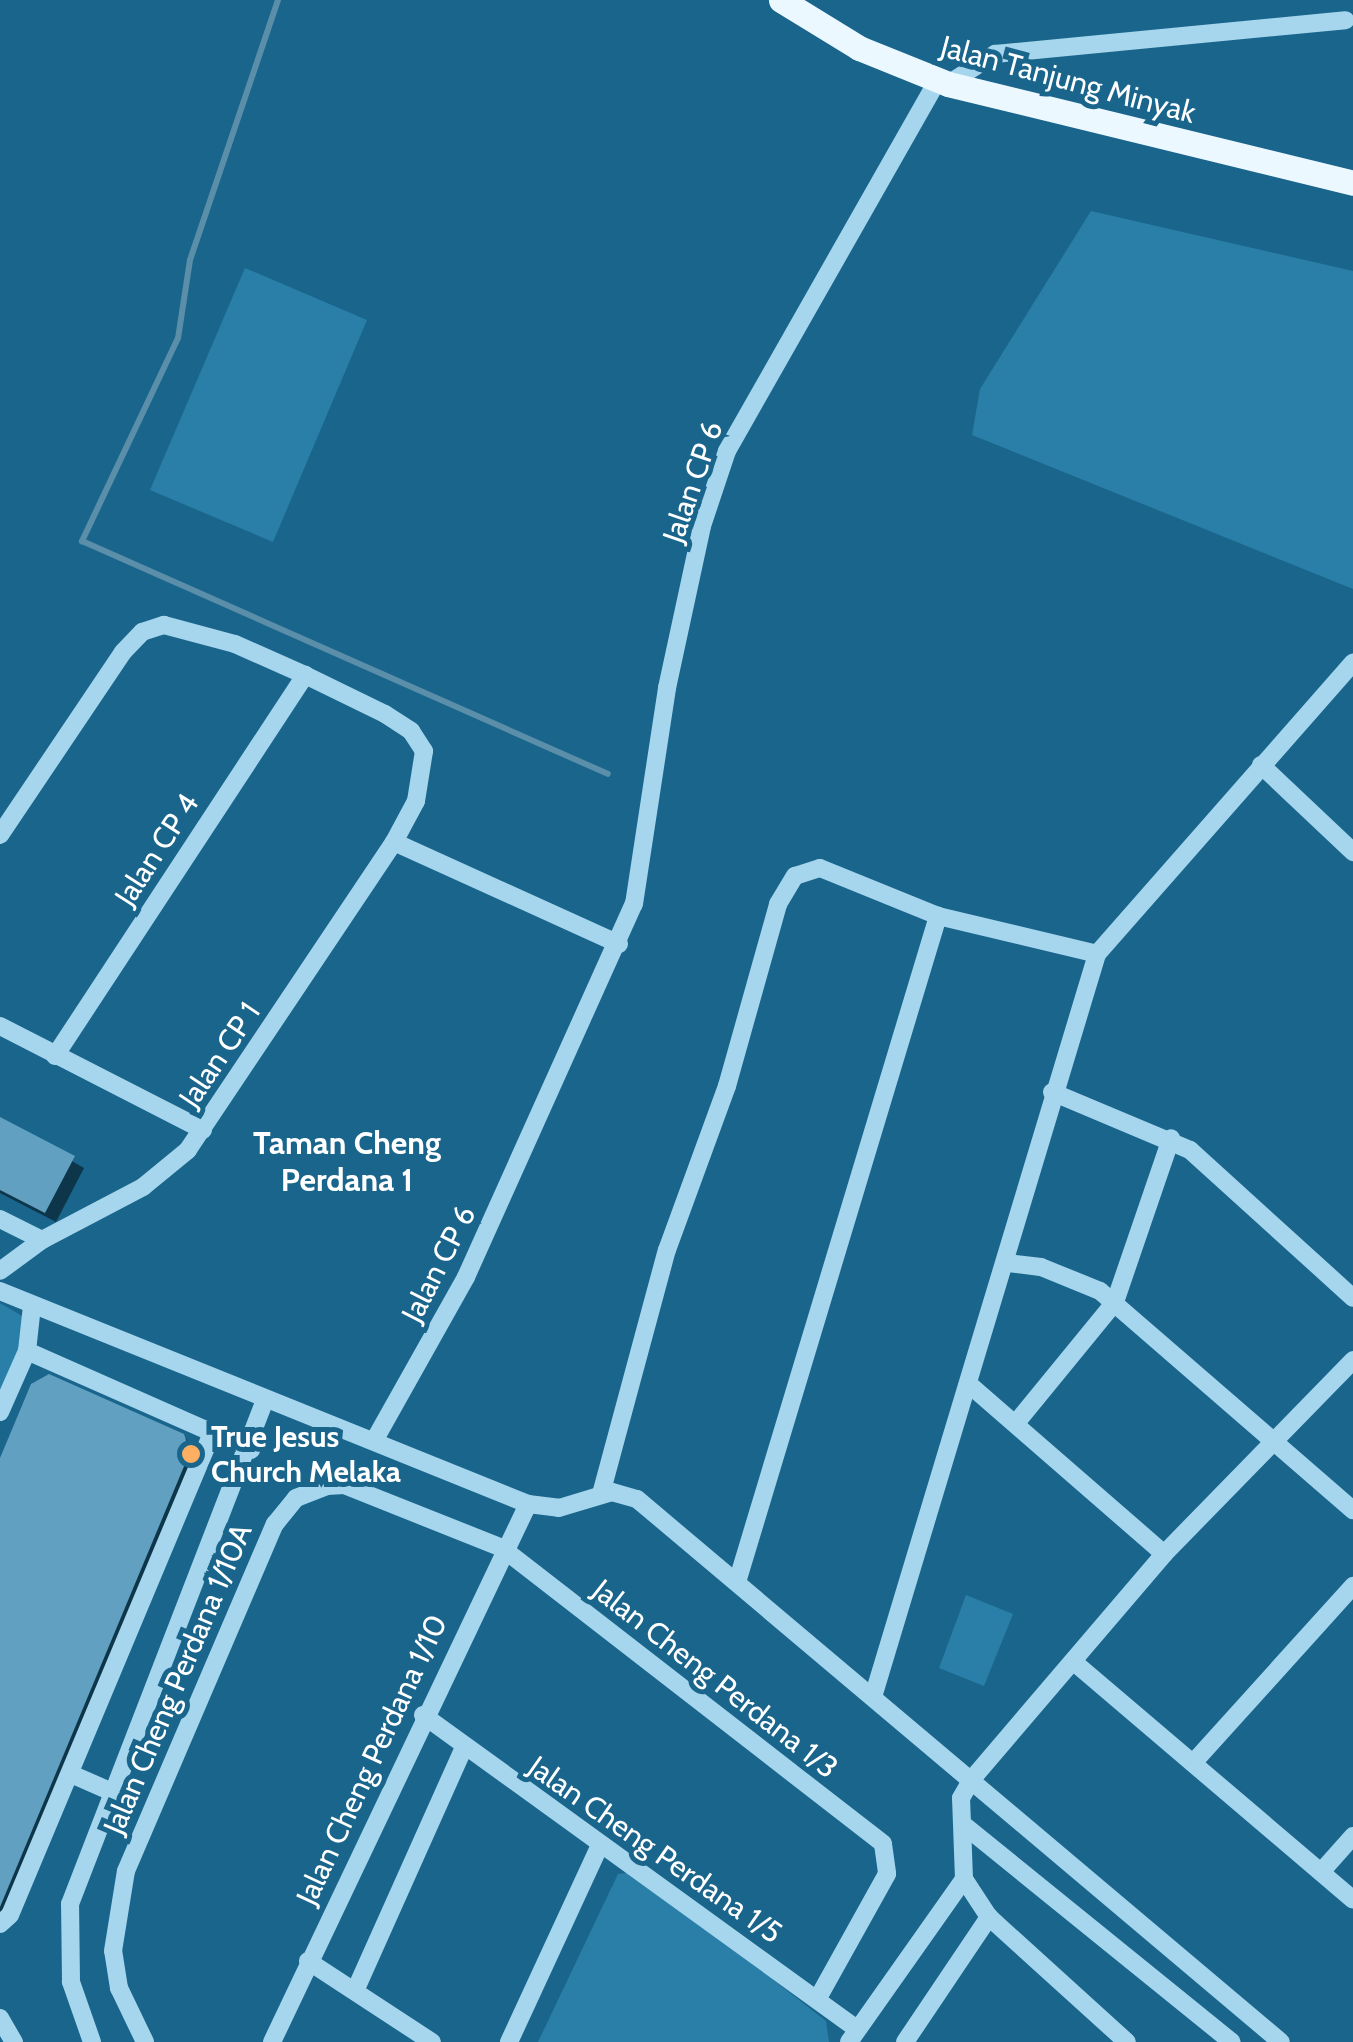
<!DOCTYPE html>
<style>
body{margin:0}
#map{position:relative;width:1353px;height:2042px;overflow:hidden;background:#1a658c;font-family:Cabin,sans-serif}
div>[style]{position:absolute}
.green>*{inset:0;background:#2a7fa8}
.shadow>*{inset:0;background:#0007}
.stream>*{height:6px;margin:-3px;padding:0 3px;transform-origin:3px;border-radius:3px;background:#5a8ea9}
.building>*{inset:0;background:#61a0c0}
.minor>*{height:18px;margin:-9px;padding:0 9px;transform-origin:9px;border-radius:9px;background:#a6d6ed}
.major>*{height:25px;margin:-12.5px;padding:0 12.5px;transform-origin:12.5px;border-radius:12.5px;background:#ecf8ff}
.dots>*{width:28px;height:28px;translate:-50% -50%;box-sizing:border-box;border:5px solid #1a658c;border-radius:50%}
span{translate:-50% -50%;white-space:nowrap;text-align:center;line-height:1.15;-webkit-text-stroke:10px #1a658c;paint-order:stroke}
.street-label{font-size:30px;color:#fff}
.poi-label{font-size:30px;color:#fff;font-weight:700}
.left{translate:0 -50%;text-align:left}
.neighbourhood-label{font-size:32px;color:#fff;font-weight:700}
</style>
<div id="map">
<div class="green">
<i style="clip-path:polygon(1091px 211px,1353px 271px,1353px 589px,972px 435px,980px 389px)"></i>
<i style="clip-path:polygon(245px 268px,367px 320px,273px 542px,150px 490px)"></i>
<i style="clip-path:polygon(0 1303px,36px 1324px,0 1407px)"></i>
<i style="clip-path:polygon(966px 1595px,1013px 1614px,984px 1686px,939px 1668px)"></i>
<i style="clip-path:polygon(635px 1872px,826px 2021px,829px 2042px,538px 2042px,618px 1874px)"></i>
</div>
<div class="shadow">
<i style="clip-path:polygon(0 1120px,84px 1168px,56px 1222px,0 1193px)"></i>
<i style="clip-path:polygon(183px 1436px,198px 1451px,0 1919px,0 1464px)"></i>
</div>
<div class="stream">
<i style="left:278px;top:0;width:274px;rotate:108.7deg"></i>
<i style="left:190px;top:260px;width:79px;rotate:98.7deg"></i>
<i style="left:178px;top:338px;width:225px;rotate:115.3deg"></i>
<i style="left:82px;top:541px;width:575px;rotate:23.89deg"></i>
</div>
<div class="building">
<i style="clip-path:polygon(0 1117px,75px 1156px,45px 1213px,0 1190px)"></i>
<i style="clip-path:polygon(49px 1374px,184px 1434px,190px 1452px,0 1907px,0 1458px,31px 1384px)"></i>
</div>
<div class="minor">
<i style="left:948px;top:84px;width:56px;rotate:-32.6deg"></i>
<i style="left:995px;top:54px;width:352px;rotate:-5.5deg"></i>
<i style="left:1261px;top:765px;width:127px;rotate:43.4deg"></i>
<i style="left:0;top:835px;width:220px;rotate:-56.1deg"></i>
<i style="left:123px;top:652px;width:28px;rotate:-46deg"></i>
<i style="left:142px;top:632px;width:23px;rotate:-18deg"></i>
<i style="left:164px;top:625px;width:73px;rotate:15deg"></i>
<i style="left:235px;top:644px;width:77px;rotate:23.9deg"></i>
<i style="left:305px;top:675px;width:89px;rotate:26deg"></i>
<i style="left:385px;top:714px;width:31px;rotate:33deg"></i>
<i style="left:411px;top:731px;width:24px;rotate:57deg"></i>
<i style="left:424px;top:751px;width:51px;rotate:99.1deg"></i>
<i style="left:416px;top:801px;width:47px;rotate:118.2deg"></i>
<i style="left:394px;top:842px;width:371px;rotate:123.8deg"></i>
<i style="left:188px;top:1150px;width:58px;rotate:140.6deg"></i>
<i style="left:143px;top:1187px;width:114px;rotate:152.3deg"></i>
<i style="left:42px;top:1240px;width:52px;rotate:143.6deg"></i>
<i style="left:394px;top:842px;width:247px;rotate:24.4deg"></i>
<i style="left:0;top:1026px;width:228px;rotate:27.1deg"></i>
<i style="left:55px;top:1056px;width:456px;rotate:-56.7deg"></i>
<i style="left:1052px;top:1092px;width:150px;rotate:22.8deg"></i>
<i style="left:1190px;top:1150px;width:220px;rotate:42.2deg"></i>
<i style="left:0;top:1219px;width:47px;rotate:26.6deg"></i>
<i style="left:1008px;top:1263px;width:33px;rotate:7deg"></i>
<i style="left:1041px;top:1267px;width:64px;rotate:22.1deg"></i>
<i style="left:1100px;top:1291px;width:335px;rotate:40.9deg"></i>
<i style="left:0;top:1291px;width:569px;rotate:21.97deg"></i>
<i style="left:528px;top:1504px;width:31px;rotate:7deg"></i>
<i style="left:559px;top:1508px;width:55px;rotate:-16.8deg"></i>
<i style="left:612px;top:1492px;width:26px;rotate:16deg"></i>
<i style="left:637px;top:1499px;width:842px;rotate:40.14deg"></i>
<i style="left:27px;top:1351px;width:245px;rotate:23.8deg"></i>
<i style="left:971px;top:1386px;width:256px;rotate:41deg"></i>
<i style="left:0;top:1412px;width:67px;rotate:-66.1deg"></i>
<i style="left:27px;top:1351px;width:45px;rotate:-83.7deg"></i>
<i style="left:1016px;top:1423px;width:156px;rotate:-50.7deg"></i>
<i style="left:1115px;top:1302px;width:173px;rotate:-71.1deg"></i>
<i style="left:374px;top:1441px;width:188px;rotate:-60.7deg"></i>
<i style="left:466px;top:1277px;width:409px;rotate:-65.8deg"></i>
<i style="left:634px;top:904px;width:219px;rotate:-81.3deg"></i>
<i style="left:667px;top:688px;width:166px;rotate:-77.8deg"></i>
<i style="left:702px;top:526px;width:79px;rotate:-71.6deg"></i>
<i style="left:727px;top:451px;width:425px;rotate:-60.4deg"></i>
<i style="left:601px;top:1494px;width:253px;rotate:-74.9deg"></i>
<i style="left:667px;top:1250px;width:175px;rotate:-69.9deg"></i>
<i style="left:727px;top:1086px;width:189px;rotate:-74.3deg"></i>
<i style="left:778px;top:904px;width:33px;rotate:-59deg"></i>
<i style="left:795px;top:876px;width:26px;rotate:-18deg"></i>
<i style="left:820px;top:868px;width:127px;rotate:22.1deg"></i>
<i style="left:938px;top:916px;width:163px;rotate:13.4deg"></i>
<i style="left:738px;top:1579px;width:693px;rotate:-73.21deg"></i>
<i style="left:1075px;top:1663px;width:365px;rotate:40.4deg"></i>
<i style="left:873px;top:1697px;width:776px;rotate:-73.22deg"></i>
<i style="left:1097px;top:954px;width:388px;rotate:-48.7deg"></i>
<i style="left:423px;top:1715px;width:536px;rotate:35.89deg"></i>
<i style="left:1193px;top:1763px;width:239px;rotate:-47.9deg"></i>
<i style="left:71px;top:1774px;width:43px;rotate:23.6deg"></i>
<i style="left:965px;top:1826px;width:343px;rotate:39deg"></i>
<i style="left:1321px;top:1872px;width:48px;rotate:-48.4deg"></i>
<i style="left:964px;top:1879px;width:45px;rotate:56.7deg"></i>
<i style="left:989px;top:1917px;width:186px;rotate:42.2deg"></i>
<i style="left:0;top:1924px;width:13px;rotate:-42deg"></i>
<i style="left:10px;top:1915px;width:523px;rotate:-67.26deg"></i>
<i style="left:308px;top:1961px;width:148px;rotate:33.2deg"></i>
<i style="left:355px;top:1991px;width:265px;rotate:-65.9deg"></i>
<i style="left:0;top:2018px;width:28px;rotate:60deg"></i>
<i style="left:92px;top:2042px;width:64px;rotate:-109.3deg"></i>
<i style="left:71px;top:1982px;width:78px;rotate:-90.7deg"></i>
<i style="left:70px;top:1904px;width:540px;rotate:-68.85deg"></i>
<i style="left:145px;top:2042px;width:60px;rotate:-115.7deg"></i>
<i style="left:119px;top:1988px;width:37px;rotate:-99deg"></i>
<i style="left:113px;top:1951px;width:81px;rotate:-80.8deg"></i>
<i style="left:126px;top:1871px;width:378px;rotate:-66.8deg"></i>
<i style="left:275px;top:1524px;width:33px;rotate:-51deg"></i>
<i style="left:296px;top:1498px;width:33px;rotate:-21deg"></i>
<i style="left:327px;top:1486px;width:17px;rotate:-3deg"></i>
<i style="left:344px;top:1485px;width:170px;rotate:21.7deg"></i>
<i style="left:502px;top:1548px;width:482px;rotate:37.8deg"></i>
<i style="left:883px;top:1844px;width:30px;rotate:82deg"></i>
<i style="left:887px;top:1874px;width:142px;rotate:119.1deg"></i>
<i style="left:272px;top:2042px;width:596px;rotate:-64.55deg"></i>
<i style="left:509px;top:2042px;width:217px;rotate:-65.2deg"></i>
<i style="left:849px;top:2042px;width:199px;rotate:-54.8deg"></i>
<i style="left:964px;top:1879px;width:81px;rotate:-92.1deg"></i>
<i style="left:961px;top:1798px;width:22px;rotate:-60deg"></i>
<i style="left:972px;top:1779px;width:296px;rotate:-49.5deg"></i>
<i style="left:1164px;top:1554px;width:271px;rotate:-45.7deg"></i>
<i style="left:905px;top:2042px;width:151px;rotate:-56.1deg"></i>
</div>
<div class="major">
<i style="left:781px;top:0;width:92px;rotate:31.6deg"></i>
<i style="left:859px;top:48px;width:96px;rotate:22deg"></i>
<i style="left:948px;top:84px;width:417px;rotate:13.7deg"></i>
</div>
<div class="dots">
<i style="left:191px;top:1454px;background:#ffaf62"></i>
</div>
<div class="street-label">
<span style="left:1068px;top:80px;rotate:15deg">Jalan Tanjung Minyak</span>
<span style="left:693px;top:482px;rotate:-71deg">Jalan CP 6</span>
<span style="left:157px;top:850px;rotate:-57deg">Jalan CP 4</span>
<span style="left:220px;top:1055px;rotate:-56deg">Jalan CP 1</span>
<span style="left:439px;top:1264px;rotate:-63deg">Jalan CP 6</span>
<span style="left:178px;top:1679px;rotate:-67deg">Jalan Cheng Perdana 1/10A</span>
<span style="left:715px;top:1679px;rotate:38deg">Jalan Cheng Perdana 1/3</span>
<span style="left:372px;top:1760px;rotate:-65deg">Jalan Cheng Perdana 1/10</span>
<span style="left:655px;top:1850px;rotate:35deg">Jalan Cheng Perdana 1/5</span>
</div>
<div class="poi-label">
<span class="left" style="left:211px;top:1454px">True Jesus<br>Church Melaka</span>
</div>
<div class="neighbourhood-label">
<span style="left:347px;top:1162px">Taman Cheng<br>Perdana 1</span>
</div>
</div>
